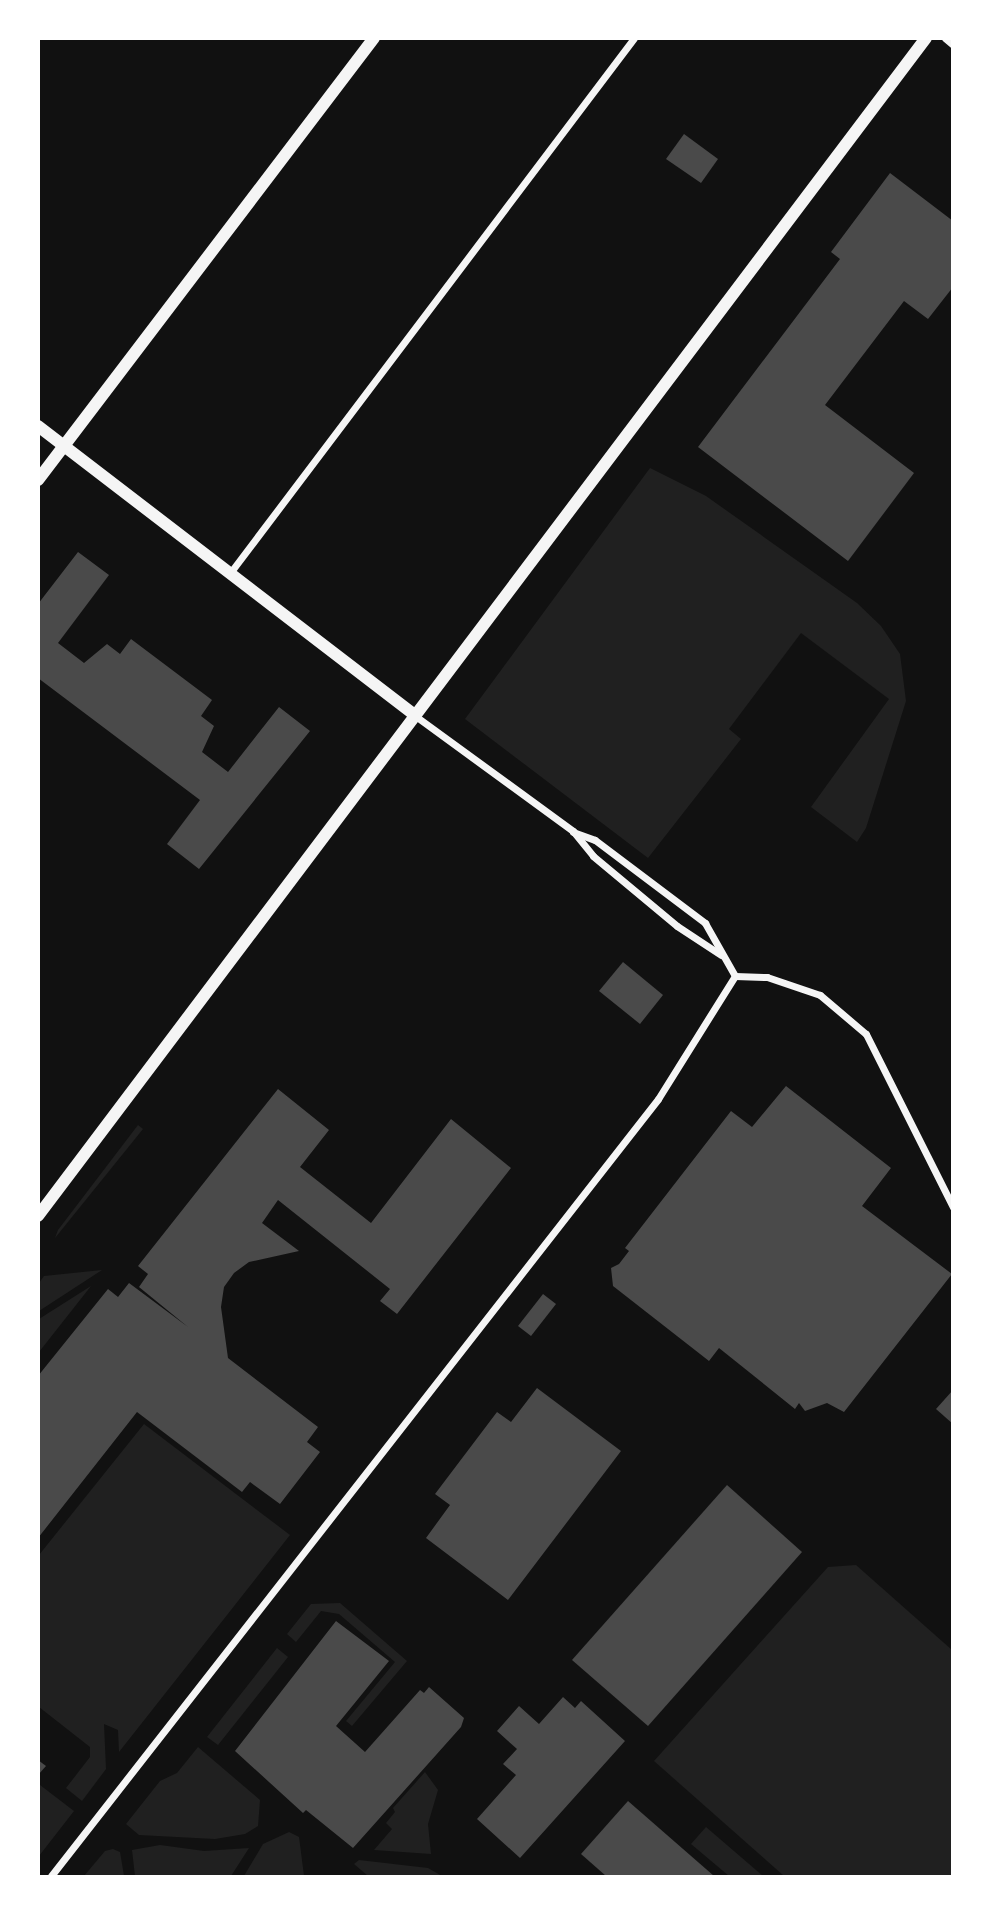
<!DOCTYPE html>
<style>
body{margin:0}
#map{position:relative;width:991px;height:1915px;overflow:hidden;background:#111;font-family:Roboto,sans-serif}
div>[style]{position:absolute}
.green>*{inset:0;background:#202020}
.building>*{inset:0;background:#4a4a4a}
.minor>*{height:7px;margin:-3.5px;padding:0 3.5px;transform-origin:3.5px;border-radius:3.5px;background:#f5f5f5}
.tertiary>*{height:12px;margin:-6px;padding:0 6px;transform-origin:6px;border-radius:6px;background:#f5f5f5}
span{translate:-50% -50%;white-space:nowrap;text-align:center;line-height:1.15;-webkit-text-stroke:6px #fff;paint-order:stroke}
.frame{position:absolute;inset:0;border:40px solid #fff;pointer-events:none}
</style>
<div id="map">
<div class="green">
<i style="clip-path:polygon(650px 468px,706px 496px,857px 603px,881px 626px,900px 654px,906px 701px,866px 828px,857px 842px,811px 807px,889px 699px,801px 633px,729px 729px,741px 739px,648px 858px,465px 719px)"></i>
<i style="clip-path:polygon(138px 1125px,143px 1129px,55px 1238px,58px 1230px)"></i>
<i style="clip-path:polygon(102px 1270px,39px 1311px,39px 1283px,44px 1276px)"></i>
<i style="clip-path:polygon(91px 1286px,39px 1352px,39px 1319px)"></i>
<i style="clip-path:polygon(144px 1424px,290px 1535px,119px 1752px,118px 1730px,104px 1724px,106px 1769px,82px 1801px,66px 1788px,90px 1757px,90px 1747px,39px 1707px,39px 1555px)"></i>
<i style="clip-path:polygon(856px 1565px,952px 1650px,952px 1876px,784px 1876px,654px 1761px,828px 1567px)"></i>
<i style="clip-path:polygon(340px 1603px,407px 1661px,352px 1726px,346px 1721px,395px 1662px,339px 1614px,321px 1611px,296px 1642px,287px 1634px,311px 1604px)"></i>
<i style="clip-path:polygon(277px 1648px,288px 1657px,218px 1745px,207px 1737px)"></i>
<i style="clip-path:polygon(198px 1747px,260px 1800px,258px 1826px,245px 1834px,215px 1839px,139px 1835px,126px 1824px,160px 1781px,177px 1773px)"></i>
<i style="clip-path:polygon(425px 1772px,438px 1790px,428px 1824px,431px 1854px,374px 1850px,392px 1829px,386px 1823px,395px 1812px,393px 1808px)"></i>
<i style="clip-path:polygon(40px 1785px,74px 1811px,39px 1856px,38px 1787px)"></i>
<i style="clip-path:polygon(706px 1827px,763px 1876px,729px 1876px,691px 1844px)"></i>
<i style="clip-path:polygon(289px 1832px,299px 1837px,304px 1876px,244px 1876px,263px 1844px)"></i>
<i style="clip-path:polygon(160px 1845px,204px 1851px,249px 1848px,231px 1876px,135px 1876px,132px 1850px)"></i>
<i style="clip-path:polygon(113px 1849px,120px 1852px,124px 1876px,84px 1876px,105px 1851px)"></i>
<i style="clip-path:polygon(359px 1860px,428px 1868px,442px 1876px,368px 1876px,354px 1864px)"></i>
</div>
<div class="building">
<i style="clip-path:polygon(684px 134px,718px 159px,701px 183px,666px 159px)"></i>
<i style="clip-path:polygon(890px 173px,953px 221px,953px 287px,928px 319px,904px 301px,825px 405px,914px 473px,848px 561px,698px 447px,840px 259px,831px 252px)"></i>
<i style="clip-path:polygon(78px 552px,109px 575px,58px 643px,84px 663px,107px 644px,120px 654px,131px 639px,212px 700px,201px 716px,214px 726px,202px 752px,228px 772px,279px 707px,310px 731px,199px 869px,167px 844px,200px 800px,38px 678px,38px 604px)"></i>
<i style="clip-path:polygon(623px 962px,663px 995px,640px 1024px,599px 991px)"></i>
<i style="clip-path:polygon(786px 1086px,891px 1168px,862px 1206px,952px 1274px,844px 1412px,827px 1403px,805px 1411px,799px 1403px,795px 1409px,719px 1348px,709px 1361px,613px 1286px,611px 1268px,619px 1264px,629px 1251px,625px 1248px,731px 1111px,752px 1127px)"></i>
<i style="clip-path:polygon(278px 1089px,329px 1130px,300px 1167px,371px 1223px,451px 1119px,511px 1168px,397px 1314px,380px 1301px,390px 1289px,278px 1200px,262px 1223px,299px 1251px,249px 1262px,234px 1273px,224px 1287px,221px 1307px,228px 1358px,318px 1427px,307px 1442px,320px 1452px,280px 1504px,250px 1482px,242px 1492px,137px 1412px,38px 1538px,38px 1376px,108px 1289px,118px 1297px,129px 1283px,188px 1327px,139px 1287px,148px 1274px,138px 1266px)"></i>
<i style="clip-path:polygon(543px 1294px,556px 1304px,531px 1336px,518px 1326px)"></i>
<i style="clip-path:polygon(537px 1388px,621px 1451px,508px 1600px,426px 1538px,450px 1505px,435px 1494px,497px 1412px,511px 1422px)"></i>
<i style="clip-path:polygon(953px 1390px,953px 1424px,936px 1409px)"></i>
<i style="clip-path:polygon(727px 1485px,802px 1552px,648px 1726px,572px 1660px)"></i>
<i style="clip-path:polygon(336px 1621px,389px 1661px,336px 1726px,365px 1752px,420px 1690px,424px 1693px,429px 1687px,464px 1718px,461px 1727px,353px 1848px,306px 1810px,303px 1813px,235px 1751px)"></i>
<i style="clip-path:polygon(563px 1697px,575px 1708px,581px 1701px,625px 1741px,520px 1858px,477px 1819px,516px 1775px,503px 1764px,517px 1749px,497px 1731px,519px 1706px,539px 1724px)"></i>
<i style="clip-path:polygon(38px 1760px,46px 1766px,38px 1775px)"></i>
<i style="clip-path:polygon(628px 1801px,714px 1876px,606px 1876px,581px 1854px)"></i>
</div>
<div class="minor">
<i style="left:945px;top:38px;width:11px;rotate:41deg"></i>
<i style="left:230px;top:573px;width:670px;rotate:-52.94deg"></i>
<i style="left:414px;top:715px;width:197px;rotate:36.1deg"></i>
<i style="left:573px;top:831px;width:32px;rotate:51deg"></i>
<i style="left:593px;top:856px;width:109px;rotate:39.8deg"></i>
<i style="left:677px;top:926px;width:53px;rotate:33.4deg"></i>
<i style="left:573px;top:832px;width:23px;rotate:20deg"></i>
<i style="left:595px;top:840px;width:138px;rotate:37deg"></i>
<i style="left:705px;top:923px;width:61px;rotate:60.5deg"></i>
<i style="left:735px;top:976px;width:32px;rotate:2deg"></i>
<i style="left:767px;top:977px;width:56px;rotate:18.8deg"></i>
<i style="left:820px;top:995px;width:60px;rotate:40.3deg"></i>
<i style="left:866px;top:1034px;width:194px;rotate:63.3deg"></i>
<i style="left:51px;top:1876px;width:986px;rotate:-52deg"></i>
<i style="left:658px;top:1099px;width:145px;rotate:-58deg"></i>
</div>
<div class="tertiary">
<i style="left:38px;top:426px;width:474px;rotate:37.5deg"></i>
<i style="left:38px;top:480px;width:555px;rotate:-52.76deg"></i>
<i style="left:38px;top:1216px;width:1475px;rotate:-52.99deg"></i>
</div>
<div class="frame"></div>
</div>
